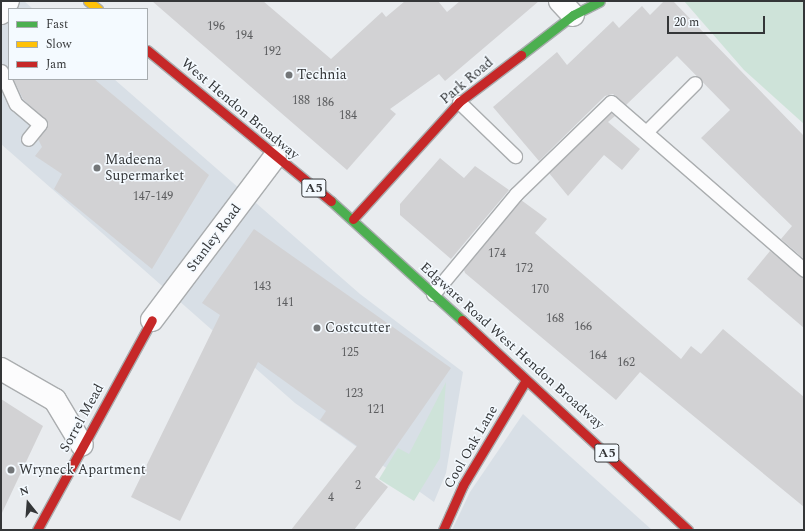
<!DOCTYPE html>
<style>
body{margin:0}
#map{position:relative;width:805px;height:531px;overflow:hidden;background:#e9ecef;font-family:Spectral,serif}
div>[style]{position:absolute}
.built>*{inset:0;background:#d8dfe6}
.green>*{inset:0;background:#cee3d9}
.building>*{inset:0;background:#d2d2d4}
.roads{filter:drop-shadow(1px 0 #aaadaf) drop-shadow(-1px 0 #aaadaf) drop-shadow(0 1px #aaadaf) drop-shadow(0 -1px #aaadaf)}
.lane>*{height:13px;margin:-6.5px;padding:0 6.5px;transform-origin:6.5px;border-radius:6.5px;background:#fcfcfd}
.street>*{height:22px;margin:-11px;padding:0 11px;transform-origin:11px;border-radius:11px;background:#fcfcfd}
.fast>*{height:9px;margin:-4.5px;padding:0 4.5px;transform-origin:4.5px;border-radius:4.5px;background:#4caf50}
.slow>*{height:9px;margin:-4.5px;padding:0 4.5px;transform-origin:4.5px;border-radius:4.5px;background:#ffc107}
.jam>*{height:9px;margin:-4.5px;padding:0 4.5px;transform-origin:4.5px;border-radius:4.5px;background:#c62828}
.dots>*{width:11px;height:11px;translate:-50% -50%;box-sizing:border-box;border:2px solid #f4faff;border-radius:50%}
span{translate:-50% -50%;white-space:nowrap;text-align:center;line-height:1.15;-webkit-text-stroke:3px #f4faff;paint-order:stroke}
.number-label{font-size:12px;color:#5c5d5f}
.number-label span{-webkit-text-stroke-width:0}
.shield-label span{padding:1px 3px;background:#f4faff;border:1px solid;border-radius:3px;-webkit-text-stroke-width:0}
.shield-label{font-size:13px;color:#343638;font-weight:700}
.poi-label{font-size:14px;color:#343638}
.left{translate:0 -50%;text-align:left}
.street-label{font-size:14px;color:#343638}
.frame{position:absolute;inset:0;border:2px solid #343638;pointer-events:none}
.legend{position:absolute;left:8px;top:8px;width:140px;height:72px;box-sizing:border-box;background:#f4faff;border:1px solid #a7acaf;margin:0;padding:5px 7px;list-style:none;font-size:12px;color:#343638}
.legend li{display:flex;align-items:center;gap:8px;height:20px}
.legend b{width:20px;border:1px solid #a7acaf}
.north{position:absolute;left:8px;top:483px;width:40px;height:40px;-webkit-text-stroke:3px #f4faff;paint-order:stroke;rotate:343deg;font-size:11px;font-weight:700;line-height:16px;text-align:center;color:#343638}
.north::after{content:'';display:block;margin:auto;width:14px;height:18px;background:#343638;clip-path:polygon(50% 0,100% 100%,50% 72%,0 100%)}
.scale{position:absolute;left:667px;top:16px;width:98px;height:18px;box-sizing:border-box;border:2px solid #343638;border-top:0;padding-left:5px;font-size:12px;line-height:14px;white-space:nowrap;color:#343638;-webkit-text-stroke:3px #f4faff;paint-order:stroke}
</style>
<div id="map">
<div class="built">
<i style="clip-path:polygon(1px 1px,24px 1px,33px 9px,9px 9px,9px 79px,114px 79px,360px 294px,463px 372px,446px 473px,434px 502px,295px 403px,1px 144px)"></i>
<i style="clip-path:polygon(523px 414px,652px 530px,452px 530px,470px 492px)"></i>
</div>
<div class="green">
<i style="clip-path:polygon(684px 1px,804px 1px,804px 124px,744px 70px)"></i>
<i style="clip-path:polygon(446px 382px,440px 458px,414px 501px,379px 479px,398px 448px,409px 454px)"></i>
</div>
<div class="building">
<i style="clip-path:polygon(152px 1px,263px 1px,331px 59px,382px 12px,386px 17px,405px 1px,438px 1px,447px 12px,460px 1px,539px 1px,445px 81px,439px 74px,390px 109px,396px 114px,347px 170px)"></i>
<i style="clip-path:polygon(664px 1px,673px 1px,804px 136px,804px 259px,781px 239px,792px 226px,701px 138px,730px 110px,677px 56px,626px 105px,613px 94px,605px 96px,539px 161px,493px 107px,557px 52px,567px 65px,613px 21px,619px 28px,642px 6px,650px 15px)"></i>
<i style="clip-path:polygon(13px 79px,94px 79px,209px 175px,152px 269px,54px 189px,62px 174px,35px 156px,42px 147px,38px 139px,48px 122px,23px 99px)"></i>
<i style="clip-path:polygon(611px 113px,615px 116px,608px 122px,640px 149px,622px 170px,604px 155px,568px 196px,549px 173px)"></i>
<i style="clip-path:polygon(440px 158px,464px 178px,475px 166px,509px 190px,451px 259px,400px 215px,400px 204px)"></i>
<i style="clip-path:polygon(521px 200px,547px 219px,535px 233px,681px 359px,691px 346px,701px 354px,723px 329px,804px 397px,804px 507px,640px 372px,616px 400px,465px 273px,464px 270px)"></i>
<i style="clip-path:polygon(254px 229px,451px 368px,375px 477px,388px 487px,354px 530px,291px 530px,357px 446px,320px 420px,326px 411px,258px 362px,180px 521px,131px 497px,220px 315px,202px 303px)"></i>
<i style="clip-path:polygon(770px 251px,804px 278px,804px 328px,747px 279px)"></i>
<i style="clip-path:polygon(1px 399px,43px 426px,1px 515px)"></i>
</div>
<div class="roads">
<div class="lane">
<i style="left:1px;top:71px;width:36px;rotate:66deg"></i>
<i style="left:16px;top:104px;width:31px;rotate:40deg"></i>
<i style="left:40px;top:124px;width:19px;rotate:129deg"></i>
<i style="left:459px;top:102px;width:78px;rotate:44deg"></i>
<i style="left:646px;top:132px;width:69px;rotate:-45deg"></i>
<i style="left:433px;top:294px;width:130px;rotate:-50.3deg"></i>
<i style="left:516px;top:194px;width:132px;rotate:-44.1deg"></i>
<i style="left:611px;top:102px;width:256px;rotate:41deg"></i>
</div>
<div class="street">
<i style="left:560px;top:1px;width:19px;rotate:47deg"></i>
<i style="left:1px;top:13px;width:14px;rotate:-60deg"></i>
<i style="left:152px;top:320px;width:204px;rotate:-53deg"></i>
<i style="left:1px;top:369px;width:62px;rotate:29.9deg"></i>
<i style="left:55px;top:400px;width:52px;rotate:59deg"></i>
</div>
<div class="fast">
<i style="left:521px;top:55px;width:66px;rotate:-37.6deg"></i>
<i style="left:573px;top:15px;width:30px;rotate:-27deg"></i>
<i style="left:331px;top:201px;width:177px;rotate:42.3deg"></i>
</div>
<div class="slow">
<i style="left:88px;top:1px;width:13px;rotate:39deg"></i>
</div>
<div class="jam">
<i style="left:147px;top:50px;width:238px;rotate:39.4deg"></i>
<i style="left:353px;top:219px;width:158px;rotate:-47.8deg"></i>
<i style="left:459px;top:102px;width:78px;rotate:-37.2deg"></i>
<i style="left:462px;top:320px;width:309px;rotate:42.9deg"></i>
<i style="left:37px;top:530px;width:239px;rotate:-61.3deg"></i>
<i style="left:443px;top:530px;width:49px;rotate:-66deg"></i>
<i style="left:463px;top:485px;width:122px;rotate:-59deg"></i>
</div>
</div>
<div class="dots">
<i style="left:289px;top:75px;background:#737678"></i>
<i style="left:97px;top:168px;background:#737678"></i>
<i style="left:317px;top:328px;background:#737678"></i>
<i style="left:11px;top:470px;background:#737678"></i>
</div>
<div class="number-label">
<span style="left:216px;top:27px">196</span>
<span style="left:244px;top:36px">194</span>
<span style="left:272px;top:52px">192</span>
<span style="left:301px;top:101px">188</span>
<span style="left:325px;top:103px">186</span>
<span style="left:348px;top:116px">184</span>
<span style="left:153px;top:197px">147-149</span>
<span style="left:497px;top:254px">174</span>
<span style="left:524px;top:269px">172</span>
<span style="left:262px;top:287px">143</span>
<span style="left:540px;top:290px">170</span>
<span style="left:285px;top:303px">141</span>
<span style="left:555px;top:319px">168</span>
<span style="left:583px;top:327px">166</span>
<span style="left:350px;top:353px">125</span>
<span style="left:598px;top:356px">164</span>
<span style="left:626px;top:363px">162</span>
<span style="left:354px;top:394px">123</span>
<span style="left:376px;top:410px">121</span>
<span style="left:358px;top:486px">2</span>
<span style="left:331px;top:498px">4</span>
</div>
<div class="shield-label">
<span style="left:314px;top:188px">A5</span>
<span style="left:607px;top:453px">A5</span>
</div>
<div class="poi-label">
<span class="left" style="left:297px;top:75px">Technia</span>
<span class="left" style="left:105px;top:168px">Madeena<br>Supermarket</span>
<span class="left" style="left:325px;top:328px">Costcutter</span>
<span class="left" style="left:19px;top:470px">Wryneck Apartment</span>
</div>
<div class="street-label">
<span style="left:467px;top:81px;rotate:-40deg">Park Road</span>
<span style="left:240px;top:109px;rotate:40deg">West Hendon Broadway</span>
<span style="left:214px;top:238px;rotate:-53deg">Stanley Road</span>
<span style="left:512px;top:346px;rotate:42deg">Edgware Road West Hendon Broadway</span>
<span style="left:82px;top:418px;rotate:-61deg">Sorrel Mead</span>
<span style="left:471px;top:447px;rotate:-60deg">Cool Oak Lane</span>
</div>
<div class="frame"></div>
<ul class="legend">
<li><b style="height:5px;background:#4caf50"></b>Fast</li>
<li><b style="height:5px;background:#ffc107"></b>Slow</li>
<li><b style="height:5px;background:#c62828"></b>Jam</li>
</ul>
<div class="north">N</div>
<div class="scale">20 m</div>
</div>
